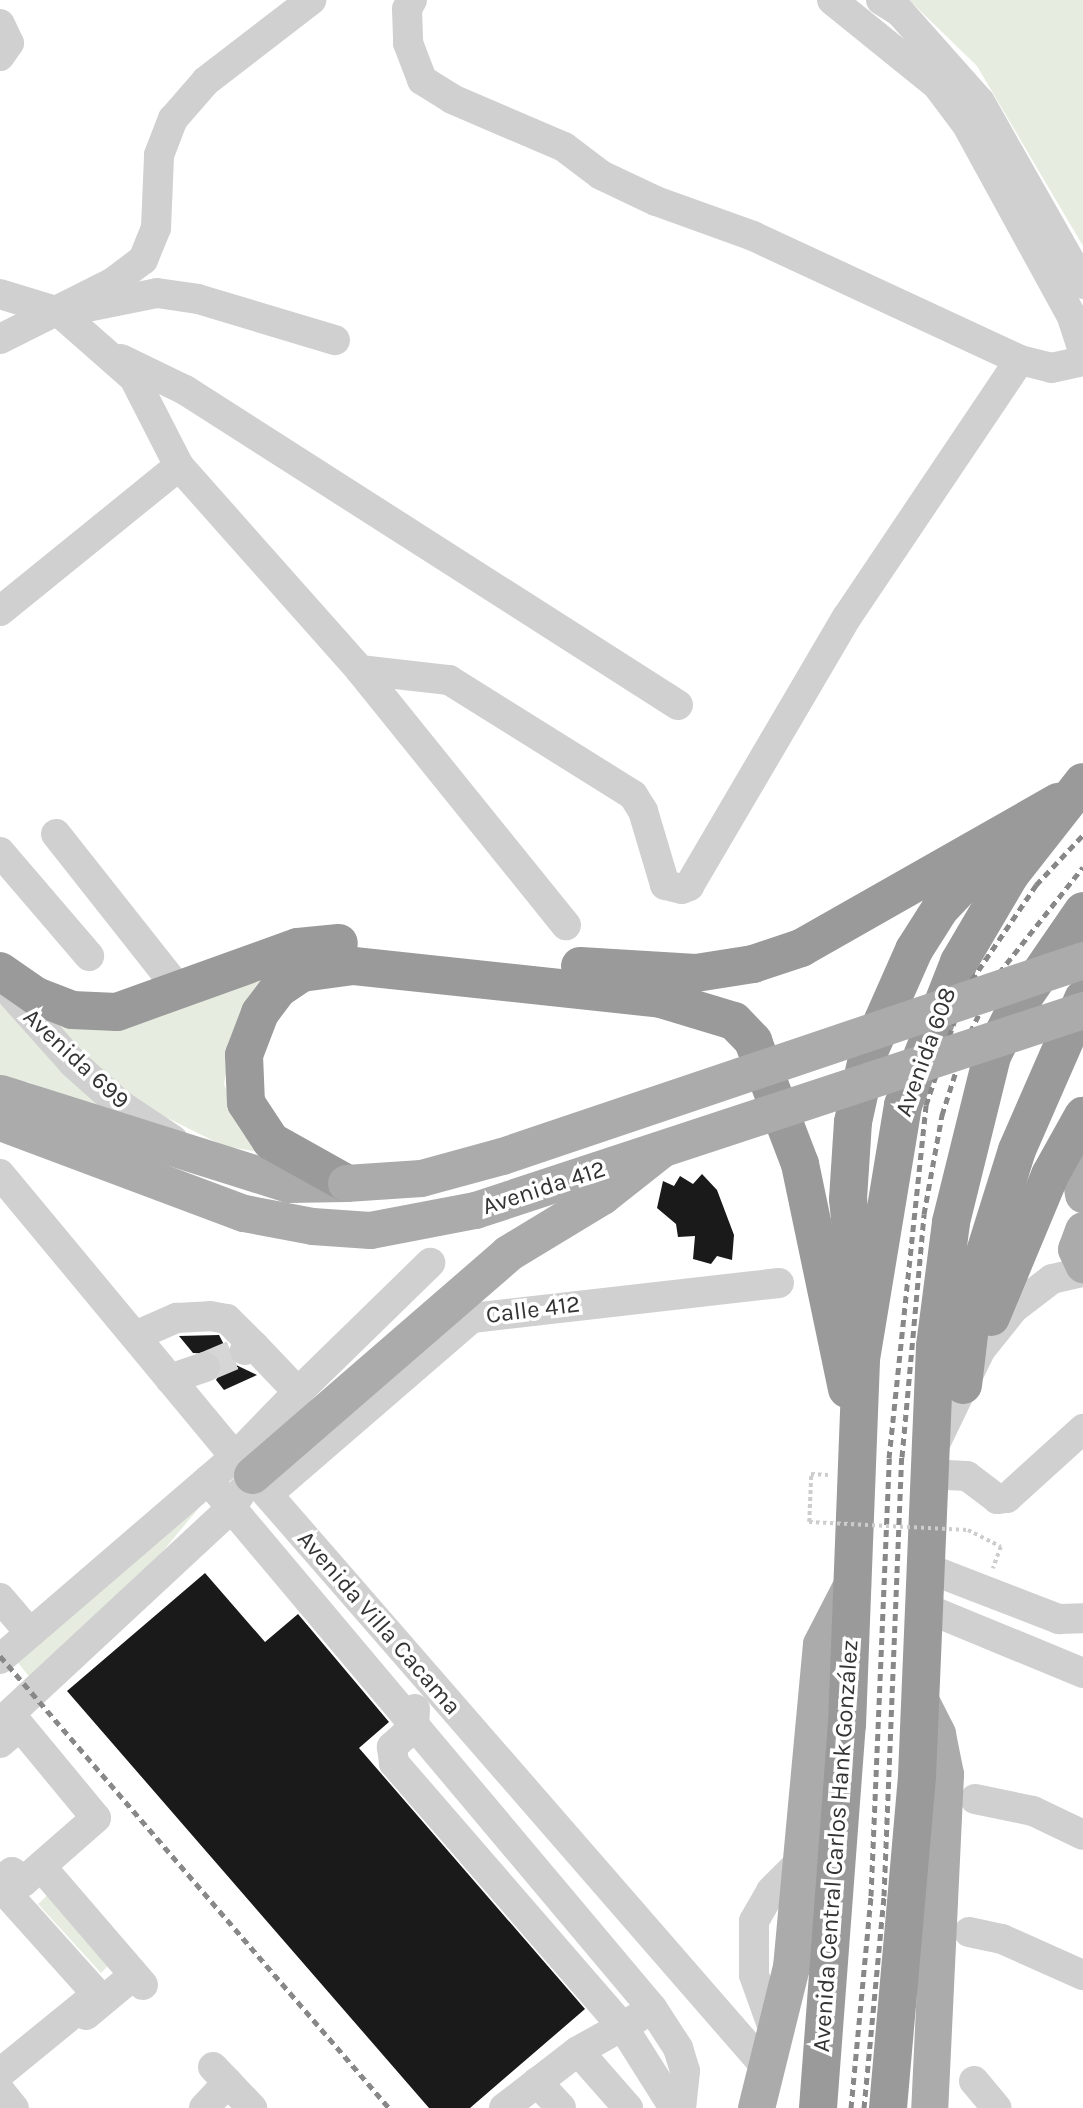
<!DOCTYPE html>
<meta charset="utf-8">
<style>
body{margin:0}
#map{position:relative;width:1083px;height:2108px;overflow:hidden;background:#fff;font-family:Karla,sans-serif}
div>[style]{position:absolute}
.green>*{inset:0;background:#e6ecdf}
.building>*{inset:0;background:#1a1a1a}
.minor-tunnel>*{height:30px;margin-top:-15px;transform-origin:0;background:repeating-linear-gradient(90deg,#d6d6d6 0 30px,transparent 0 45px)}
.path>*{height:3.5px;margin-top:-1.75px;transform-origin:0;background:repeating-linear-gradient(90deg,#cdcdcd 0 3.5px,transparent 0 7px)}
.minor>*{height:30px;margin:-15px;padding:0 15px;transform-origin:15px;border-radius:15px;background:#d0d0d0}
.major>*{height:37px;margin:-18.5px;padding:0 18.5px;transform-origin:18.5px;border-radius:18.5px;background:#ababab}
.highway>*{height:38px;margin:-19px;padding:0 19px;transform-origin:19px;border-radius:19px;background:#9a9a9a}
.rail>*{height:5px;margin-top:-2.5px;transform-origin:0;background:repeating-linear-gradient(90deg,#888 0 7px,transparent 0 12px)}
.path-bridge>*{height:3.5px;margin-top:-1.75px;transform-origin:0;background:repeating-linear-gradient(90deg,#cdcdcd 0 3.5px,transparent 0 7px)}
.major-bridge>*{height:37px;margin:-18.5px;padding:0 18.5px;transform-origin:18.5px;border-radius:18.5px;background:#ababab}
span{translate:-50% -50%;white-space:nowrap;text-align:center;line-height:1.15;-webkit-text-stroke:7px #fff;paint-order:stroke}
.street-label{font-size:24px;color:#333}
</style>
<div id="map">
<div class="green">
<i style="clip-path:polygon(909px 0,1083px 0,1083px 246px,977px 66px)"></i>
<i style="clip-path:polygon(275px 966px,234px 1030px,224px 1084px,239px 1125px,265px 1153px,224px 1146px,123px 1096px,35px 1008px)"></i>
<i style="clip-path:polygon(0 997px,132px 1123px,28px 1082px,0 1080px)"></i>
<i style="clip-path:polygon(208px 1497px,138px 1581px,31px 1679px,16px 1660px)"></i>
<i style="clip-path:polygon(52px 1891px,114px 1960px,101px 1973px,38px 1904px)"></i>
</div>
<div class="building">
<i style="clip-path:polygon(702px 1174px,717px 1190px,734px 1235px,732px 1260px,717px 1256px,711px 1264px,693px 1259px,695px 1236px,678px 1237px,676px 1224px,657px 1208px,663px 1181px,674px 1186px,680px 1176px,693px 1184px)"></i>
<i style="clip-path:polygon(219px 1335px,234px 1364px,257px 1375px,224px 1390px,216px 1380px,222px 1370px,217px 1354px,193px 1353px,179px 1336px)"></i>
<i style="clip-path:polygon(205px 1573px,265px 1642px,298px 1614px,389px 1722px,359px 1748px,585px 2009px,470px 2108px,429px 2108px,67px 1691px)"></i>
</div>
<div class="minor-tunnel">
<i style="left:205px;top:1367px;width:43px;rotate:-23deg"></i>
</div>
<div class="path">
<i style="left:809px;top:1522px;width:48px;rotate:-87.6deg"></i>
<i style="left:811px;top:1474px;width:17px;rotate:3deg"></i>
<i style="left:968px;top:1530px;width:37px;rotate:27deg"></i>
<i style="left:1001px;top:1547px;width:23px;rotate:110deg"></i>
</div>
<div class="minor">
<i style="left:412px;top:0;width:10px;rotate:119deg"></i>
<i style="left:407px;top:9px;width:34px;rotate:88deg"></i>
<i style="left:408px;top:43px;width:40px;rotate:69deg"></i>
<i style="left:422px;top:80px;width:36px;rotate:32deg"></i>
<i style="left:452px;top:99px;width:122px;rotate:23.2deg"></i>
<i style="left:564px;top:147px;width:46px;rotate:37.1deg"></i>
<i style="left:601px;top:175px;width:61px;rotate:25.3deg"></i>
<i style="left:656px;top:201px;width:103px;rotate:19.8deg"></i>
<i style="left:753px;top:236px;width:294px;rotate:24.9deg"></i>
<i style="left:1020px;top:360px;width:32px;rotate:14deg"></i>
<i style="left:1051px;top:368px;width:33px;rotate:-12deg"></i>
<i style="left:832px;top:0;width:135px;rotate:39deg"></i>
<i style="left:937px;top:85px;width:50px;rotate:53.1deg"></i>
<i style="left:967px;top:125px;width:219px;rotate:61.3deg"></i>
<i style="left:1072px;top:317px;width:35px;rotate:72deg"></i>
<i style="left:881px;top:0;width:22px;rotate:32deg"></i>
<i style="left:900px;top:12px;width:120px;rotate:48.4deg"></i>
<i style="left:980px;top:102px;width:209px;rotate:60.5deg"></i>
<i style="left:0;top:24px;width:21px;rotate:65deg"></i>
<i style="left:9px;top:43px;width:16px;rotate:125deg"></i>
<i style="left:0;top:294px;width:62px;rotate:17deg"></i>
<i style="left:59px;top:312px;width:100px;rotate:41.3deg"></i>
<i style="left:134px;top:378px;width:99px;rotate:62.9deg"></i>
<i style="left:179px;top:466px;width:273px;rotate:48.4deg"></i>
<i style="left:360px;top:670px;width:328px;rotate:51.1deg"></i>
<i style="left:87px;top:307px;width:71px;rotate:-11.3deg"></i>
<i style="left:157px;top:293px;width:41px;rotate:8.3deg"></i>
<i style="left:198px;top:299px;width:143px;rotate:16.7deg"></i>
<i style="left:0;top:339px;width:125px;rotate:-26.6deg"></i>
<i style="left:112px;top:283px;width:39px;rotate:-37deg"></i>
<i style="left:143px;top:260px;width:35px;rotate:-68deg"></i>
<i style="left:156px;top:228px;width:73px;rotate:-87.6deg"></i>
<i style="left:159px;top:155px;width:39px;rotate:-69deg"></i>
<i style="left:173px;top:119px;width:50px;rotate:-49deg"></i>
<i style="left:206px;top:81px;width:133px;rotate:-37.6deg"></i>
<i style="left:121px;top:359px;width:71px;rotate:25.8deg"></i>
<i style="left:185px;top:390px;width:585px;rotate:32.58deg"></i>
<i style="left:0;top:611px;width:230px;rotate:-39deg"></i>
<i style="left:360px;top:670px;width:90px;rotate:6.4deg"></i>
<i style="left:449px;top:680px;width:217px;rotate:32deg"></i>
<i style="left:633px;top:795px;width:19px;rotate:58deg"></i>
<i style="left:643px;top:811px;width:77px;rotate:73.4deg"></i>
<i style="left:665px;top:885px;width:17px;rotate:13deg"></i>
<i style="left:682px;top:889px;width:8px;rotate:-23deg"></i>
<i style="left:689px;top:886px;width:312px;rotate:-59.6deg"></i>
<i style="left:847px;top:617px;width:310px;rotate:-56.1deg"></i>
<i style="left:56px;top:834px;width:199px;rotate:51.7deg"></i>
<i style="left:0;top:852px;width:137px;rotate:49.4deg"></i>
<i style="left:0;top:981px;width:110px;rotate:48.3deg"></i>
<i style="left:73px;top:1063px;width:62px;rotate:41.7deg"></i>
<i style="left:119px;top:1104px;width:65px;rotate:33.7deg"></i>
<i style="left:0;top:1174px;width:368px;rotate:50.3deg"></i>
<i style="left:235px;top:1457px;width:807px;rotate:48.97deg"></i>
<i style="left:135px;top:1336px;width:45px;rotate:-23.7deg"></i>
<i style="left:176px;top:1318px;width:34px;rotate:-3deg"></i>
<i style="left:210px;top:1316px;width:17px;rotate:10deg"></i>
<i style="left:227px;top:1319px;width:38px;rotate:45deg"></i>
<i style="left:170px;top:1379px;width:37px;rotate:-19deg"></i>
<i style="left:298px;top:1392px;width:185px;rotate:-44.3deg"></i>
<i style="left:935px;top:1444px;width:106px;rotate:-64.2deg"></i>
<i style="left:981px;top:1349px;width:53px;rotate:-51.2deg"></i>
<i style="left:1014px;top:1308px;width:48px;rotate:-37.3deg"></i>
<i style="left:1052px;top:1279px;width:32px;rotate:-13deg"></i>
<i style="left:926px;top:1474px;width:41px;rotate:2.8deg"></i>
<i style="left:967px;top:1476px;width:38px;rotate:37deg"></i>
<i style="left:997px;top:1499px;width:10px;rotate:-6deg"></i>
<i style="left:1007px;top:1498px;width:103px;rotate:-42.2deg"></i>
<i style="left:208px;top:1480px;width:690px;rotate:49.94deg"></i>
<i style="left:652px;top:2008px;width:48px;rotate:57deg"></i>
<i style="left:678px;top:2048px;width:24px;rotate:73deg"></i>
<i style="left:685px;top:2071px;width:37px;rotate:96deg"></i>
<i style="left:268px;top:1494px;width:269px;rotate:-40.8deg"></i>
<i style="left:472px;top:1318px;width:309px;rotate:-6.5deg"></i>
<i style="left:924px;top:1567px;width:145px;rotate:21.1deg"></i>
<i style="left:1059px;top:1619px;width:24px;rotate:-2deg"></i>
<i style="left:0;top:1598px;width:46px;rotate:49.4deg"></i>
<i style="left:923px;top:1607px;width:173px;rotate:22.4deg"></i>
<i style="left:0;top:1659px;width:310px;rotate:-40.7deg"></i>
<i style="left:235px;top:1457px;width:91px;rotate:-45.9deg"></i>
<i style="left:298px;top:1392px;width:64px;rotate:-133.7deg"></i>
<i style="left:254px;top:1346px;width:10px;rotate:156deg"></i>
<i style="left:415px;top:1709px;width:18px;rotate:93deg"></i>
<i style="left:414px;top:1727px;width:30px;rotate:138deg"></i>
<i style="left:392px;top:1747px;width:16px;rotate:83deg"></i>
<i style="left:394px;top:1763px;width:349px;rotate:49.1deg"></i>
<i style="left:623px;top:2027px;width:96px;rotate:57.8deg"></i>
<i style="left:0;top:1723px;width:316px;rotate:-42.9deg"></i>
<i style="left:231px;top:1508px;width:20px;rotate:-57deg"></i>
<i style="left:0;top:1743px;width:26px;rotate:-40deg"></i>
<i style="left:20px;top:1726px;width:119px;rotate:50.4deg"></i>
<i style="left:96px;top:1818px;width:97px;rotate:138.8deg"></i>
<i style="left:23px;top:1882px;width:15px;rotate:-138deg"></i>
<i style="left:12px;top:1872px;width:15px;rotate:143deg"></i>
<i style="left:975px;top:1799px;width:59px;rotate:11.7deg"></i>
<i style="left:1033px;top:1811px;width:55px;rotate:25.6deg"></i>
<i style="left:51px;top:1878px;width:141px;rotate:49.3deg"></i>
<i style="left:0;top:1886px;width:145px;rotate:48.1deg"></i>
<i style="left:97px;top:1994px;width:125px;rotate:140.8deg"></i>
<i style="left:969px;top:1932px;width:34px;rotate:12deg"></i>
<i style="left:1002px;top:1939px;width:89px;rotate:24deg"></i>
<i style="left:86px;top:2015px;width:62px;rotate:-39.8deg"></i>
<i style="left:774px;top:2031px;width:59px;rotate:-109.7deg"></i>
<i style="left:754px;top:1975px;width:54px;rotate:-90deg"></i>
<i style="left:754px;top:1921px;width:34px;rotate:-60deg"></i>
<i style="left:771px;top:1891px;width:48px;rotate:-45deg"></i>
<i style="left:578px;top:2051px;width:76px;rotate:48.7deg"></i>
<i style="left:213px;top:2067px;width:57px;rotate:46.4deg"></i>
<i style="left:974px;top:2081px;width:35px;rotate:50deg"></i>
<i style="left:537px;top:2082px;width:35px;rotate:47deg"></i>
<i style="left:0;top:2091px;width:22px;rotate:51deg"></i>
<i style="left:204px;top:2108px;width:35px;rotate:-47deg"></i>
<i style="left:504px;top:2108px;width:93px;rotate:-37.6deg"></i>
<i style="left:578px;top:2051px;width:68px;rotate:-29.2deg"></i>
</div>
<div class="major">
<i style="left:0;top:1093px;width:302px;rotate:17.5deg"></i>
<i style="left:288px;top:1184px;width:58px;rotate:-1deg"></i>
<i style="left:0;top:1122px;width:260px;rotate:20.5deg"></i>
<i style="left:244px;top:1213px;width:69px;rotate:10.8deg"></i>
<i style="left:1074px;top:1133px;width:62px;rotate:81.6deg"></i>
<i style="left:1083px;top:1230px;width:20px;rotate:110deg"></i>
<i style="left:1076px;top:1249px;width:17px;rotate:65deg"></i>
<i style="left:252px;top:1475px;width:339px;rotate:-40.9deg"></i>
<i style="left:508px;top:1253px;width:110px;rotate:-31.2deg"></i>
<i style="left:602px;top:1196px;width:73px;rotate:-38.3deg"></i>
<i style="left:920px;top:1700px;width:38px;rotate:63deg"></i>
<i style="left:937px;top:1734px;width:41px;rotate:78.7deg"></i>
<i style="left:945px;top:1774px;width:334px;rotate:92.7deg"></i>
<i style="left:756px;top:2108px;width:145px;rotate:-76.1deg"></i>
<i style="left:791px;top:1967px;width:324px;rotate:-84.7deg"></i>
<i style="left:821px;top:1644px;width:68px;rotate:-62.7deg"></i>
</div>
<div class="highway">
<i style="left:580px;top:966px;width:116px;rotate:3.5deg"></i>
<i style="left:696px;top:973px;width:58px;rotate:-9deg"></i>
<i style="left:753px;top:964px;width:51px;rotate:-18.4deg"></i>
<i style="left:801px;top:948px;width:296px;rotate:-29.6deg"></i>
<i style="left:0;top:971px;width:44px;rotate:34.8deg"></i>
<i style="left:36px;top:996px;width:39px;rotate:21deg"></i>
<i style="left:72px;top:1010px;width:45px;rotate:2.5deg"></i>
<i style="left:117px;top:1012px;width:192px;rotate:-19.8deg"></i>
<i style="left:298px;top:947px;width:41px;rotate:-5.6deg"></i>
<i style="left:346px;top:1183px;width:86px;rotate:-150.8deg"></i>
<i style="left:271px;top:1141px;width:45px;rotate:-123.3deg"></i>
<i style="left:246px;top:1103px;width:48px;rotate:-92.4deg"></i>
<i style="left:244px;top:1055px;width:45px;rotate:-69.1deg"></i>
<i style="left:260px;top:1013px;width:30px;rotate:-53deg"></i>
<i style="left:278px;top:989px;width:29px;rotate:-34deg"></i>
<i style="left:302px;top:973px;width:52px;rotate:-7.7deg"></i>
<i style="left:354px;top:966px;width:309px;rotate:6.1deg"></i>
<i style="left:661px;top:999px;width:76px;rotate:16.8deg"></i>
<i style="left:734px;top:1021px;width:28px;rotate:46deg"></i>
<i style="left:753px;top:1041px;width:132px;rotate:69.1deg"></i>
<i style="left:800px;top:1164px;width:230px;rotate:78.2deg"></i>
<i style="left:857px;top:1292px;width:93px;rotate:-95.5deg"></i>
<i style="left:848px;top:1199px;width:77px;rotate:-86.3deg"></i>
<i style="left:853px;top:1122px;width:70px;rotate:-77.6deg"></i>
<i style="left:868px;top:1054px;width:114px;rotate:-66.1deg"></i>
<i style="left:914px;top:950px;width:49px;rotate:-57.6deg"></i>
<i style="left:940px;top:909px;width:79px;rotate:-46.5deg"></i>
<i style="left:991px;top:1317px;width:154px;rotate:-67.4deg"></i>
<i style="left:1050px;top:1175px;width:68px;rotate:-60.8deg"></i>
<i style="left:963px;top:1385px;width:102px;rotate:-83.2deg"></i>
<i style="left:975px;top:1284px;width:140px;rotate:-72.6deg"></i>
<i style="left:1017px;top:1150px;width:165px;rotate:-66.4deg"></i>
<i style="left:818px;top:2108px;width:384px;rotate:-85.7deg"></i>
<i style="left:847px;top:1725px;width:366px;rotate:-87.8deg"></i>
<i style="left:861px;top:1359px;width:257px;rotate:-80.6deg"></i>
<i style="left:903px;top:1105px;width:154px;rotate:-68.6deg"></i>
<i style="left:959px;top:962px;width:101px;rotate:-59.6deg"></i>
<i style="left:1010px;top:875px;width:118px;rotate:-51.9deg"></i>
<i style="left:888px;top:2108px;width:333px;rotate:-85deg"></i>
<i style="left:917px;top:1776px;width:430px;rotate:-87.6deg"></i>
<i style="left:935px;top:1346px;width:125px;rotate:-82.6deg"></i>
<i style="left:951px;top:1222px;width:171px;rotate:-76.1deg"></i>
<i style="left:992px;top:1056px;width:51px;rotate:-63.4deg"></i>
<i style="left:1015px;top:1010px;width:120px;rotate:-55.5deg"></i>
</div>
<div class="rail">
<i style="left:0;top:1656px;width:596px;rotate:49.28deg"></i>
<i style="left:851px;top:2108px;width:213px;rotate:-84.6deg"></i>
<i style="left:871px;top:1896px;width:438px;rotate:-87.6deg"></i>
<i style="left:889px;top:1458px;width:355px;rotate:-84deg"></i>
<i style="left:926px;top:1105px;width:121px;rotate:-71.3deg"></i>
<i style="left:965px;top:990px;width:127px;rotate:-55.9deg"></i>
<i style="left:1036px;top:885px;width:69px;rotate:-46.8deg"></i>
<i style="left:864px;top:2108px;width:213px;rotate:-84.6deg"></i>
<i style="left:884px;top:1896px;width:439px;rotate:-87.7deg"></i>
<i style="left:902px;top:1457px;width:244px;rotate:-84.8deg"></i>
<i style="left:924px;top:1214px;width:101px;rotate:-79.7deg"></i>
<i style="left:942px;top:1115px;width:76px;rotate:-72.3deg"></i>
<i style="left:965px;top:1043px;width:78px;rotate:-64.1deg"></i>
<i style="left:999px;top:973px;width:135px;rotate:-51.6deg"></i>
</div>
<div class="path-bridge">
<i style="left:809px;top:1522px;width:159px;rotate:2.9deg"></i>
</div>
<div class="major-bridge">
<i style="left:346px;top:1183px;width:75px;rotate:-3.8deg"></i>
<i style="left:421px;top:1178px;width:84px;rotate:-15.2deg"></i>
<i style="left:502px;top:1156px;width:613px;rotate:-18.64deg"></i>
<i style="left:312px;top:1226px;width:58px;rotate:3.9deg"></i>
<i style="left:370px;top:1230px;width:107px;rotate:-10.8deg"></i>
<i style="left:475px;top:1210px;width:640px;rotate:-18.21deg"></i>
</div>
<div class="street-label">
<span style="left:926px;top:1052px;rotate:-70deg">Avenida 608</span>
<span style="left:76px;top:1059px;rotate:43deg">Avenida 699</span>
<span style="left:544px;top:1188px;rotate:-18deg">Avenida 412</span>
<span style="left:533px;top:1310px;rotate:-7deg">Calle 412</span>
<span style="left:379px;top:1623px;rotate:49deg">Avenida Villa Cacama</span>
<span style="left:836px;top:1846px;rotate:-86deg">Avenida Central Carlos Hank González</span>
</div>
</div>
